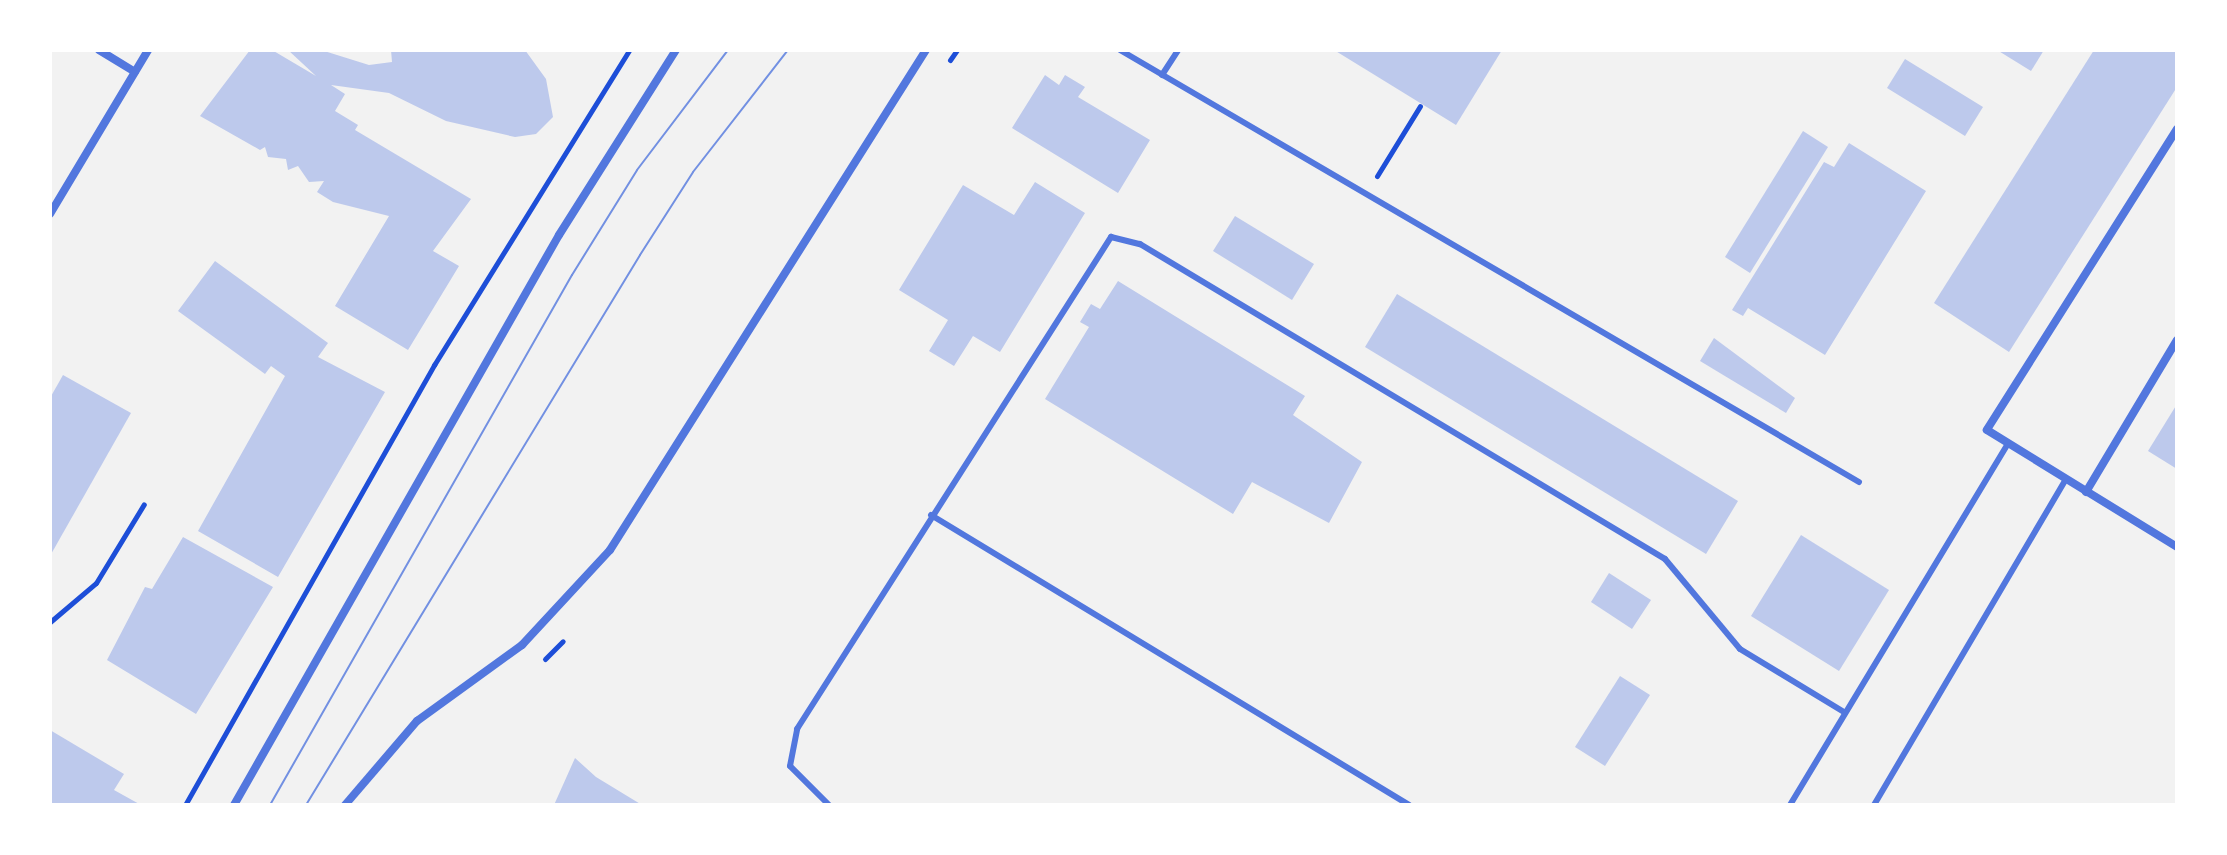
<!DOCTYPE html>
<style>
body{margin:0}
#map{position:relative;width:2227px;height:855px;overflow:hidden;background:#f2f2f2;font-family:Poppins,sans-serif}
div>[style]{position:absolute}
.building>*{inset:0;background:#bdc9ec}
.path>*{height:5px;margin:-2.5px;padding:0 2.5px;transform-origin:2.5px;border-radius:2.5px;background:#1d4ed8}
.service>*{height:6px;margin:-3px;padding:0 3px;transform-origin:3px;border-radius:3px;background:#5277de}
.minor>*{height:8px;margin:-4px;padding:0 4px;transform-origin:4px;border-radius:4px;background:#5277de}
.tram>*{height:2px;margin:-1px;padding:0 1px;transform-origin:1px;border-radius:1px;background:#7290e2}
span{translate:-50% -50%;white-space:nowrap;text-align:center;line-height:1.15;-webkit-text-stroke:8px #fff;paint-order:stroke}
.frame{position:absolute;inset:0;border:52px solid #fff;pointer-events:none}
</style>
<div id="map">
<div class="building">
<i style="clip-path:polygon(250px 50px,272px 50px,316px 76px,288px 50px,321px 50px,369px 65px,392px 62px,391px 50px,525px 50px,546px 79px,553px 117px,536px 134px,515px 137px,446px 121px,389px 93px,331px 85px,345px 94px,335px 111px,358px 125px,355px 130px,471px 199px,433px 251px,459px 266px,408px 350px,335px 306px,389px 216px,333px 202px,317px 192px,324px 181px,309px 182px,298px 166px,288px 170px,286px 159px,268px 157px,265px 147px,260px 150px,200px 116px)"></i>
<i style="clip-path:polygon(1334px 50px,1502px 50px,1456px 125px)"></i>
<i style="clip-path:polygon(1997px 50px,2044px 50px,2031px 71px)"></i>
<i style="clip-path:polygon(2094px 50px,2177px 50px,2177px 87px,2009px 352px,1934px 303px)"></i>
<i style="clip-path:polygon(1905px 59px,1983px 107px,1965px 136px,1887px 88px)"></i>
<i style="clip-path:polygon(1045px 75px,1059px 85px,1065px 75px,1085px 87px,1078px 97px,1150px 140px,1118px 193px,1012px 128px)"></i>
<i style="clip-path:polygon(1803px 131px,1828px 147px,1750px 273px,1725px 257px)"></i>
<i style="clip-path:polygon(1849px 143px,1926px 191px,1825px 355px,1748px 308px,1743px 316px,1732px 310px,1824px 162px,1834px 167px)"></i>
<i style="clip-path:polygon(1035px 182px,1085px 213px,1000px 352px,973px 336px,954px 366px,929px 351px,948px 320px,899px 290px,963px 185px,1014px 215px)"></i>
<i style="clip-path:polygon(1235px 216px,1314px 264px,1292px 300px,1213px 251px)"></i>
<i style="clip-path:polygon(215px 261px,328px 343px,318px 357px,385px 392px,278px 577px,198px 531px,285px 376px,271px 366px,265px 374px,178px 311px)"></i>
<i style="clip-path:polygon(1118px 281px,1305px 396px,1293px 415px,1362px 462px,1329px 523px,1252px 482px,1233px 514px,1045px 399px,1089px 327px,1080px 322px,1091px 304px,1100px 309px)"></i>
<i style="clip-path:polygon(1397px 294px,1738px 501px,1706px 554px,1365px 347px)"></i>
<i style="clip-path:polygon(1714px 338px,1795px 398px,1786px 413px,1700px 361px)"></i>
<i style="clip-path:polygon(63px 375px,131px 413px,50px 556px,50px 398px)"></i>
<i style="clip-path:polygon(2177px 404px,2177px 469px,2148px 451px)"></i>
<i style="clip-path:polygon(1801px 535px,1889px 590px,1839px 671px,1751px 616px)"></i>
<i style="clip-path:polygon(183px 537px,273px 587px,196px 714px,107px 660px,145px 587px,152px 589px)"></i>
<i style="clip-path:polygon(1609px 573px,1651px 600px,1632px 629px,1591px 602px)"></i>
<i style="clip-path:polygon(1620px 676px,1650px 695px,1605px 766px,1575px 747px)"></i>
<i style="clip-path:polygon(50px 730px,124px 774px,114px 790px,141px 805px,50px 805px)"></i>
<i style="clip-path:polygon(575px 758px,596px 777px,642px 805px,554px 805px)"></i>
</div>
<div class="path">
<i style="left:950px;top:60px;width:12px;rotate:-55deg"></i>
<i style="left:1377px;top:176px;width:82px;rotate:-58.4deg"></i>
<i style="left:50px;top:622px;width:60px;rotate:-40.3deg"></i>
<i style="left:96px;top:583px;width:92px;rotate:-58.7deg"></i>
<i style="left:545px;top:659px;width:25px;rotate:-45deg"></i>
<i style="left:185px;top:805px;width:506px;rotate:-60.49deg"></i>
<i style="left:434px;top:365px;width:370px;rotate:-58.2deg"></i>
</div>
<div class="service">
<i style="left:1120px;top:50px;width:856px;rotate:30.31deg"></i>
<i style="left:1162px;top:75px;width:30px;rotate:-57deg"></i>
<i style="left:931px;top:515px;width:559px;rotate:31.24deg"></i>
<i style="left:829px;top:805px;width:55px;rotate:-135deg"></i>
<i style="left:790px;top:766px;width:38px;rotate:-79deg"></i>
<i style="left:797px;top:729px;width:584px;rotate:-57.45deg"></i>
<i style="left:1111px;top:237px;width:30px;rotate:14deg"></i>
<i style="left:1140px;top:244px;width:612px;rotate:30.96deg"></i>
<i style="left:1665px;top:559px;width:117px;rotate:50.2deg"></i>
<i style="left:1740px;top:649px;width:122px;rotate:31.2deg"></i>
<i style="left:1790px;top:805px;width:423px;rotate:-58.9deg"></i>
<i style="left:1874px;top:805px;width:378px;rotate:-59.5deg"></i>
</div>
<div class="minor">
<i style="left:99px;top:50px;width:42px;rotate:31.4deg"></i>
<i style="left:2177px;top:129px;width:356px;rotate:122.3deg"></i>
<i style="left:1987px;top:430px;width:223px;rotate:31.6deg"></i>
<i style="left:50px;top:214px;width:191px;rotate:-59.1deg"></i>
<i style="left:2086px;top:492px;width:177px;rotate:-59.1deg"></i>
<i style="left:234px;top:805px;width:656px;rotate:-60.31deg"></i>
<i style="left:559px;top:235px;width:219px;rotate:-57.7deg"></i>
<i style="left:345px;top:805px;width:111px;rotate:-49.4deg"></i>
<i style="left:417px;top:721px;width:130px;rotate:-35.9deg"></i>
<i style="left:522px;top:645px;width:129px;rotate:-47.2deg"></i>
<i style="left:610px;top:550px;width:591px;rotate:-57.71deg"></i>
</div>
<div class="tram">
<i style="left:270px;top:805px;width:610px;rotate:-60.33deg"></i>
<i style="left:572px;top:275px;width:123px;rotate:-58.2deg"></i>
<i style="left:637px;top:170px;width:151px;rotate:-52.8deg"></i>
<i style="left:306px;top:805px;width:643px;rotate:-58.73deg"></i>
<i style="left:640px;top:255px;width:98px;rotate:-57.4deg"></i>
<i style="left:693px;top:172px;width:155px;rotate:-52.1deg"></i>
</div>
<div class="frame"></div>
</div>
